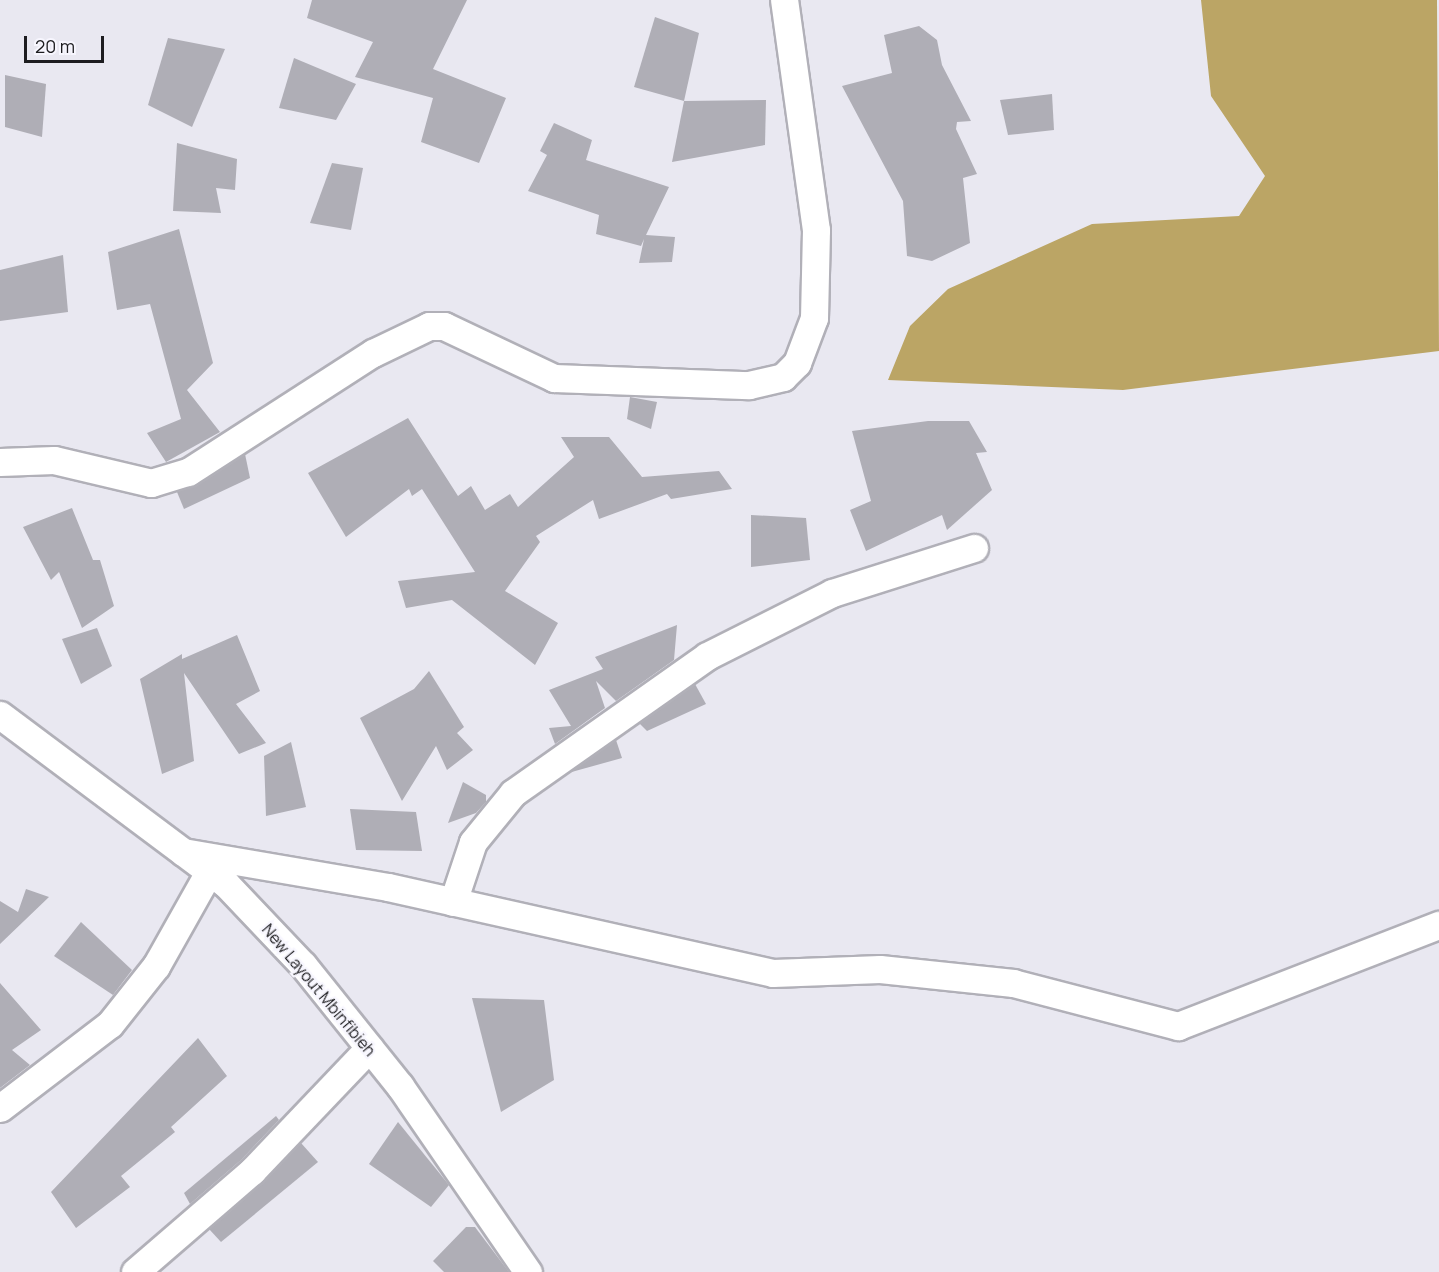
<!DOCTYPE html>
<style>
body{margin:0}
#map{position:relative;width:1439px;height:1272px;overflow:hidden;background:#e9e8f1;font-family:Manrope,sans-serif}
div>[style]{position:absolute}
.forest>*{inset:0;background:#bba565}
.building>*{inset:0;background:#afaeb6}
.roads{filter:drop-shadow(2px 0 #b1b0b8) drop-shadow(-2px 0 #b1b0b8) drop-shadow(0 2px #b1b0b8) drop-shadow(0 -2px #b1b0b8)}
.minor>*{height:27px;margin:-13.5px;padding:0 13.5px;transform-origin:13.5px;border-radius:13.5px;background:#fff}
span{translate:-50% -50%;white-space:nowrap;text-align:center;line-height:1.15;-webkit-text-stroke:4.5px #f7f6fe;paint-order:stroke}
.street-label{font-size:16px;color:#1d1d20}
.scale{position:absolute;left:24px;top:36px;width:80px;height:27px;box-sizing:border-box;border:3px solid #1d1d20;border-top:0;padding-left:8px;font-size:18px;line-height:21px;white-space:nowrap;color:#1d1d20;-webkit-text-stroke:4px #f7f6fe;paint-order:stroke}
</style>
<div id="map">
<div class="forest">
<i style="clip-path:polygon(1201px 0,1437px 0,1439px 351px,1123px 390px,888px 380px,910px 326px,948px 289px,1092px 224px,1239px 216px,1265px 176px,1211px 96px)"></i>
</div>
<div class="building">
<i style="clip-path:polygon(312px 0,467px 0,433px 69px,506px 98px,479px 163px,421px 142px,433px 98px,355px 77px,373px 42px,307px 18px)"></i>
<i style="clip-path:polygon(655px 17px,699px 33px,684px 101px,634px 87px)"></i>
<i style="clip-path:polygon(919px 26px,937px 40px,942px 65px,971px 121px,957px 122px,956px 129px,977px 174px,963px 178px,970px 243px,932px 261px,907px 256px,903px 201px,842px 86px,892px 73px,884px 35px)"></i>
<i style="clip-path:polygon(168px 38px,225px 49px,192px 127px,148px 105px)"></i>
<i style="clip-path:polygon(294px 58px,356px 84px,336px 120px,279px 108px)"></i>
<i style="clip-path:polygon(5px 75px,46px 84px,42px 137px,5px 127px)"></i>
<i style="clip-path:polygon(1052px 94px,1054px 130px,1008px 135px,1000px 100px)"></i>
<i style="clip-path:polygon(766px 100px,765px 145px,672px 162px,684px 101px)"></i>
<i style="clip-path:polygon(554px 123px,592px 140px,586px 160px,669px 187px,646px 235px,675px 237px,672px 262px,639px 263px,644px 239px,641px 246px,596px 234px,599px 215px,528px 191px,547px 155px,540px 151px)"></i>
<i style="clip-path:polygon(177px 143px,237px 159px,235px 190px,216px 188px,221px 213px,173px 211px)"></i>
<i style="clip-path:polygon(332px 163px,363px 168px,351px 230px,310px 223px)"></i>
<i style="clip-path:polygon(179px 229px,213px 363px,187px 390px,220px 432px,166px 462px,147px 433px,181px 419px,150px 304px,117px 310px,108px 252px)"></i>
<i style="clip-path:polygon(63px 255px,68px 312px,0 321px,0 270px)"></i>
<i style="clip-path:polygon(630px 397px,657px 402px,651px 429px,627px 419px)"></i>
<i style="clip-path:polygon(408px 418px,458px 496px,471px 486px,485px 510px,510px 494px,518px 507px,574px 457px,561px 437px,609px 437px,642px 477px,719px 471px,732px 489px,671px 499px,667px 494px,599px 519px,593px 500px,536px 536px,540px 542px,505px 591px,558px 623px,535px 665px,452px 600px,406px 608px,398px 581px,475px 572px,422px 489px,412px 496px,409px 489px,346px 537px,308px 473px)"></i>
<i style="clip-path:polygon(928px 421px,969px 421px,987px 452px,976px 453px,992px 490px,947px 530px,942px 515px,866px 551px,850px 510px,871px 501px,852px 431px)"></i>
<i style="clip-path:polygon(245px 454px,250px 478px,184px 509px,177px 492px)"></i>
<i style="clip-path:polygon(72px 508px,93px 560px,100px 560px,114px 606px,82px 628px,59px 572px,51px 580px,23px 527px)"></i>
<i style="clip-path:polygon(751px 515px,806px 518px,810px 560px,751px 567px)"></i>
<i style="clip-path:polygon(677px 625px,674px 660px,616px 701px,596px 681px,605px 708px,555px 744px,549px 728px,571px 726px,549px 690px,603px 669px,595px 657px)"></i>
<i style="clip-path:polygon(97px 628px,112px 666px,81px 684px,62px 639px)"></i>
<i style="clip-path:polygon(237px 635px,260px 691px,236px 704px,266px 743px,239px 754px,184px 673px,194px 761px,162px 774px,140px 679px,182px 654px,182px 659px)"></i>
<i style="clip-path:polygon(429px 671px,464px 727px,457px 733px,473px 750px,447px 770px,436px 746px,402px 801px,360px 718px,414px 689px)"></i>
<i style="clip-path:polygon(695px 684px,706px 704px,647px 731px,639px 723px)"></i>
<i style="clip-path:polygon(616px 740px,622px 758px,568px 773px)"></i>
<i style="clip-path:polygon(291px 742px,306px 807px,266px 816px,264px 756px)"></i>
<i style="clip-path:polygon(463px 782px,486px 795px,486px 802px,476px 813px,448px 823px)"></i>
<i style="clip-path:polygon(350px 809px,416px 812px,422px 851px,356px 850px)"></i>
<i style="clip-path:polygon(26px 889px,49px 897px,0 944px,0 901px,18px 912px)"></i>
<i style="clip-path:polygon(81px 922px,132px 970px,113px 995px,54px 956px)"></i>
<i style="clip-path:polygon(0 983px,41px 1030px,12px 1050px,30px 1065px,0 1088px)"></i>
<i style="clip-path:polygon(472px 998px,544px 1000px,554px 1080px,501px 1112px)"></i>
<i style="clip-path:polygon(198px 1038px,227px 1076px,171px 1127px,175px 1132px,121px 1176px,130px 1187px,76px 1228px,51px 1192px)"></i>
<i style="clip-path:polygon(276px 1116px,279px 1120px,241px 1160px,190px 1204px,184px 1193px)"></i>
<i style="clip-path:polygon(398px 1122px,449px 1185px,431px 1207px,369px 1164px)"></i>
<i style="clip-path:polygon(301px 1143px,318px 1162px,221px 1242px,209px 1229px)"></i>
<i style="clip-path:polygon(466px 1227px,475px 1227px,509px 1272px,444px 1272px,433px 1261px)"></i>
</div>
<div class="roads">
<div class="minor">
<i style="left:0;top:462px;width:54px;rotate:-2.1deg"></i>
<i style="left:54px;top:460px;width:100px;rotate:13.3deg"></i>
<i style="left:151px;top:483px;width:39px;rotate:-17deg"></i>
<i style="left:188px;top:472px;width:220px;rotate:-32.8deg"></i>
<i style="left:373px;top:353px;width:62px;rotate:-25.7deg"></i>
<i style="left:429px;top:326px;width:15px"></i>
<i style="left:444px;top:326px;width:122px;rotate:25.3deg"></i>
<i style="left:554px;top:378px;width:195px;rotate:2.1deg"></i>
<i style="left:749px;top:385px;width:35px;rotate:-13deg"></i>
<i style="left:783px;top:377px;width:20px;rotate:-45deg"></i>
<i style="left:797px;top:363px;width:48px;rotate:-69.3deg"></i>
<i style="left:814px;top:318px;width:88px;rotate:-88.7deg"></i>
<i style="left:816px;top:230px;width:232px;rotate:-97.9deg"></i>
<i style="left:0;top:715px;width:282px;rotate:36.8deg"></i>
<i style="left:226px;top:884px;width:112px;rotate:46.5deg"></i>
<i style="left:303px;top:965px;width:155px;rotate:51.3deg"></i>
<i style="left:400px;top:1086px;width:226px;rotate:55.5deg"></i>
<i style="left:183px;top:852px;width:208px;rotate:9.7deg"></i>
<i style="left:388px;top:887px;width:394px;rotate:12.6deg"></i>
<i style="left:773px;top:973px;width:107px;rotate:-2.1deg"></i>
<i style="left:880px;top:969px;width:134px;rotate:6deg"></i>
<i style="left:1013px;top:983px;width:171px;rotate:14.6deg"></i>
<i style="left:1178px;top:1026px;width:280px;rotate:-21.2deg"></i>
<i style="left:453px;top:902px;width:63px;rotate:-71.6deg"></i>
<i style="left:473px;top:842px;width:63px;rotate:-50.8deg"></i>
<i style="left:513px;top:793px;width:237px;rotate:-35.2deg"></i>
<i style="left:707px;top:656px;width:140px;rotate:-26.7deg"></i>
<i style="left:832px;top:593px;width:149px;rotate:-17.6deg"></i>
<i style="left:0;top:1108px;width:138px;rotate:-37.4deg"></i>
<i style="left:110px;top:1024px;width:74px;rotate:-51.6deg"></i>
<i style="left:156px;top:966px;width:108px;rotate:-60.6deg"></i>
<i style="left:135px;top:1272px;width:155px;rotate:-40.8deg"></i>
<i style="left:252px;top:1171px;width:170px;rotate:-46.4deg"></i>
</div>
</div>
<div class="street-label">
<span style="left:319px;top:990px;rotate:50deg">New Layout Mbinfibieh</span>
</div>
<div class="scale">20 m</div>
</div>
